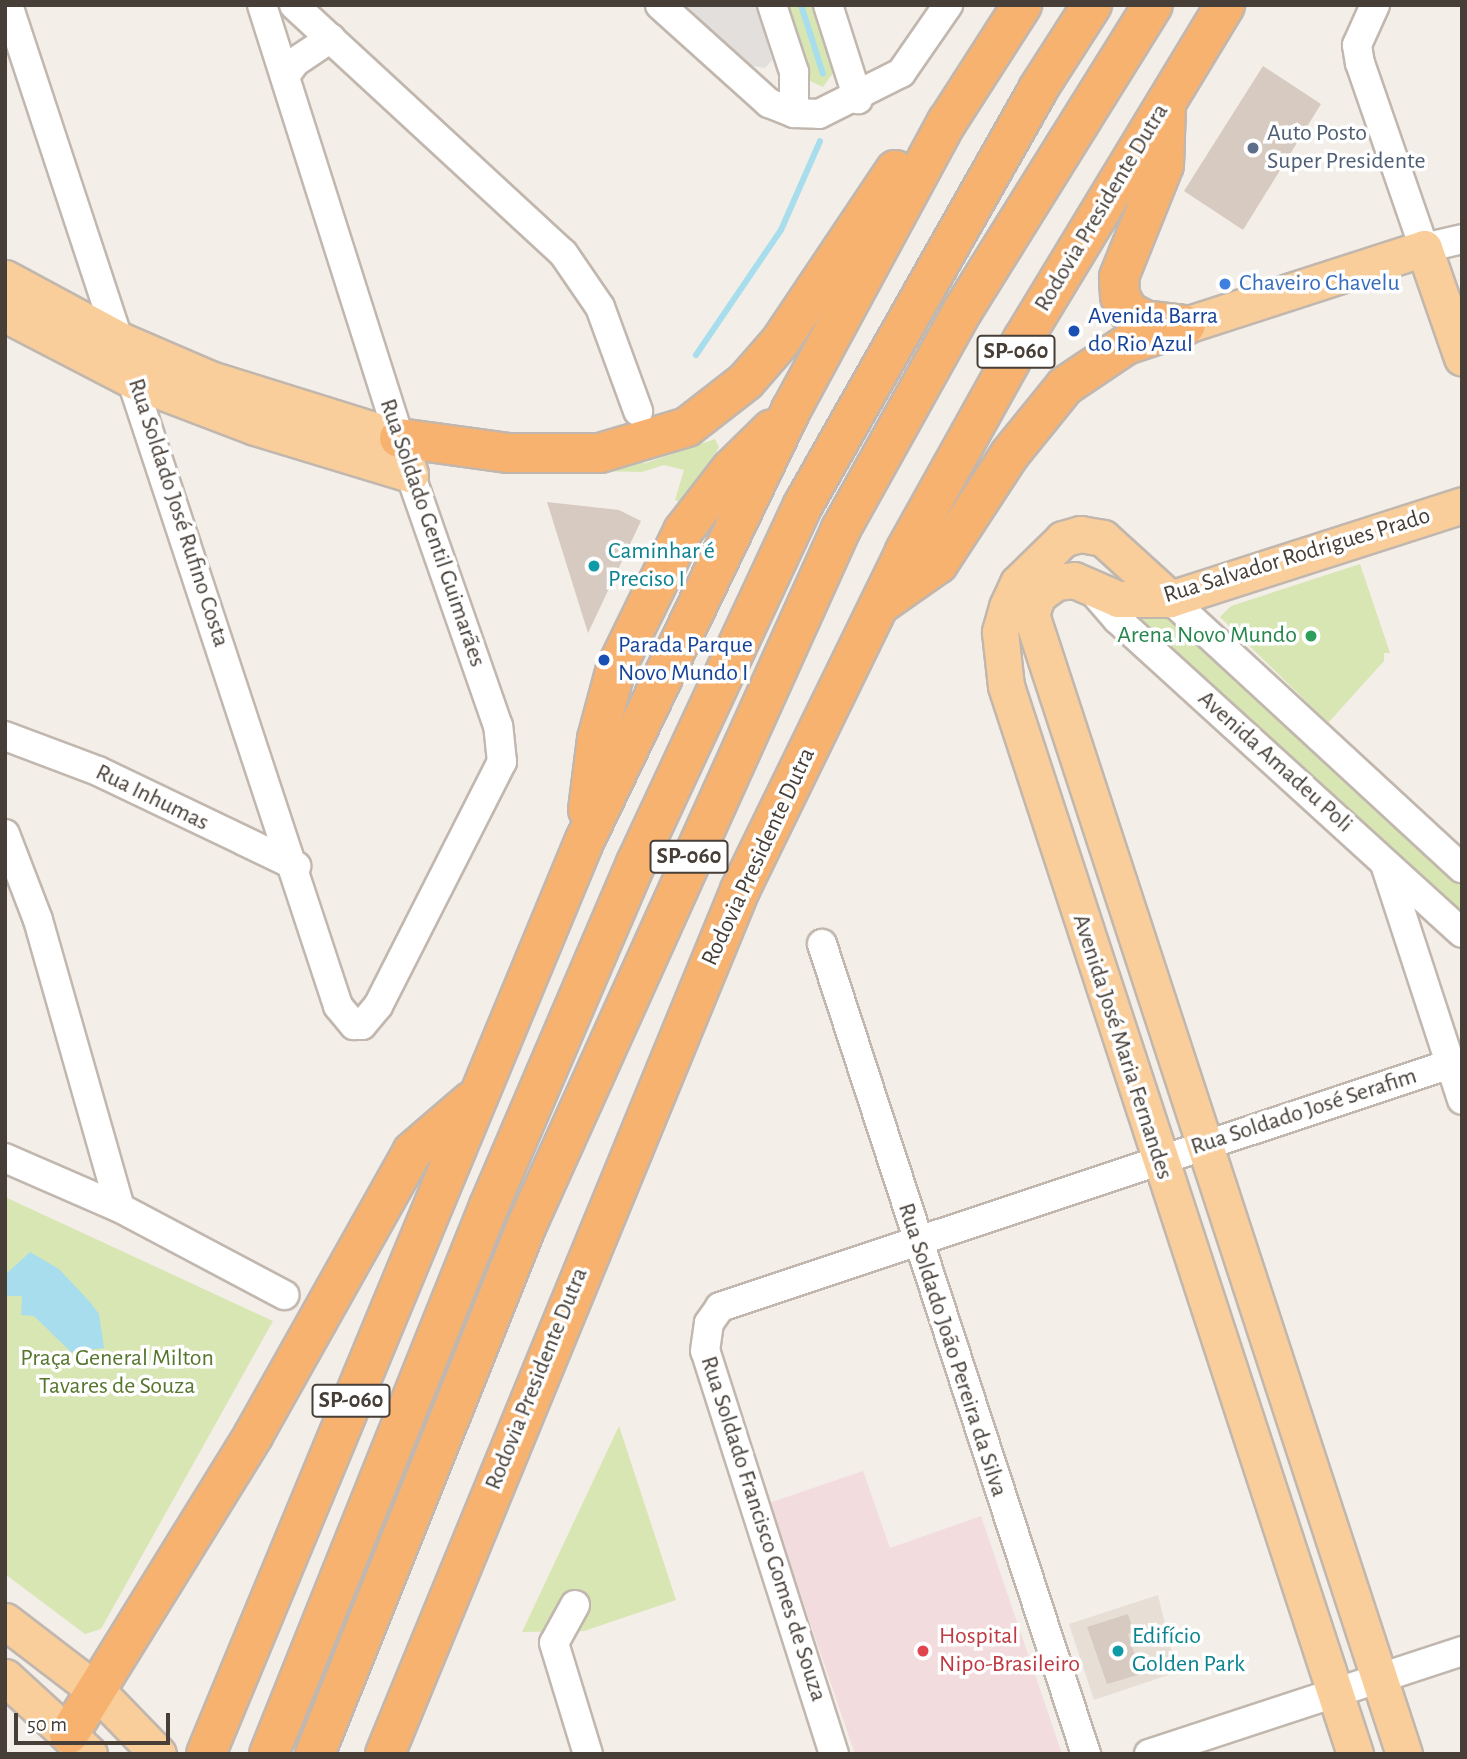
<!DOCTYPE html>
<meta charset="utf-8">
<style>
body{margin:0}
#map{position:relative;width:1467px;height:1759px;overflow:hidden;background:#f3eee8;font-family:"Alegreya Sans",sans-serif}
div>[style]{position:absolute}
.residential>*{inset:0;background:#e7dfd6}
.medical>*{inset:0;background:#f3dcdd}
.green>*{inset:0;background:#d8e6b3}
.parking>*{inset:0;background:#e2dfdd}
.water>*{inset:0;background:#a7dded}
.stream>*{height:6px;margin:-3px;padding:0 3px;transform-origin:3px;border-radius:3px;background:#a7dded}
.building>*{inset:0;background:#d7cbc1}
.roads{filter:drop-shadow(2px 0 #c1b7ae) drop-shadow(-2px 0 #c1b7ae) drop-shadow(0 2px #c1b7ae) drop-shadow(0 -2px #c1b7ae)}
.minor>*{height:28px;margin:-14px;padding:0 14px;transform-origin:14px;border-radius:14px;background:#fff}
.major>*{height:35px;margin:-17.5px;padding:0 17.5px;transform-origin:17.5px;border-radius:17.5px;background:#face9a}
.highway>*{height:38px;margin:-19px;padding:0 19px;transform-origin:19px;border-radius:19px;background:#f8b26f}
.dots>*{width:19px;height:19px;translate:-50% -50%;box-sizing:border-box;border:4px solid #fff;border-radius:50%}
span{translate:-50% -50%;white-space:nowrap;text-align:center;line-height:1.15;-webkit-text-stroke:7px #fff;paint-order:stroke}
.shield-label span{padding:2px 5px;background:#fff;border:2px solid;border-radius:5px;-webkit-text-stroke-width:0}
.shield-label{font-size:23px;color:#463e37;font-weight:700}
.service-label{font-size:24px;color:#4e5e75}
.left{translate:0 -50%;text-align:left}
.street-label{font-size:24px;color:#463e37}
.shop-label{font-size:24px;color:#366cbe}
.transit-label{font-size:24px;color:#164399}
.culture-label{font-size:24px;color:#0d838f}
.leisure-label{font-size:24px;color:#27864d}
.right{translate:-100% -50%;text-align:right}
.park-label{font-size:24px;color:#55762c}
.health-label{font-size:24px;color:#be3a42}
.frame{position:absolute;inset:0;border:7px solid #463e37;pointer-events:none}
.scale{position:absolute;left:14px;top:1713px;width:156px;height:32px;box-sizing:border-box;border:4px solid #463e37;border-top:0;padding-left:9px;font-size:21px;line-height:24px;white-space:nowrap;color:#463e37;-webkit-text-stroke:5px #fff;paint-order:stroke}
</style>
<div id="map">
<div class="residential">
<i style="clip-path:polygon(1158px 1595px,1177px 1672px,1094px 1700px,1069px 1624px)"></i>
</div>
<div class="medical">
<i style="clip-path:polygon(863px 1471px,890px 1548px,981px 1516px,1062px 1754px,855px 1754px,769px 1503px)"></i>
</div>
<div class="green">
<i style="clip-path:polygon(786px 5px,815px 5px,836px 69px,823px 87px,810px 81px)"></i>
<i style="clip-path:polygon(715px 439px,719px 447px,685px 504px,675px 500px,684px 470px,664px 465px,642px 472px,497px 469px,646px 463px)"></i>
<i style="clip-path:polygon(1360px 564px,1390px 653px,1384px 653px,1384px 661px,1328px 723px,1220px 617px,1231px 606px)"></i>
<i style="clip-path:polygon(1124px 613px,1172px 616px,1462px 881px,1462px 921px)"></i>
<i style="clip-path:polygon(5px 1197px,273px 1321px,101px 1629px,85px 1634px,5px 1574px)"></i>
<i style="clip-path:polygon(619px 1426px,676px 1600px,584px 1631px,522px 1632px)"></i>
</div>
<div class="parking">
<i style="clip-path:polygon(682px 5px,757px 5px,772px 60px,765px 68px,751px 66px)"></i>
</div>
<div class="water">
<i style="clip-path:polygon(30px 1252px,59px 1269px,90px 1302px,99px 1314px,104px 1348px,71px 1352px,34px 1316px,21px 1315px,22px 1296px,5px 1296px,5px 1275px)"></i>
</div>
<div class="stream">
<i style="left:801px;top:5px;width:72px;rotate:72.3deg"></i>
<i style="left:696px;top:355px;width:151px;rotate:-55.8deg"></i>
<i style="left:781px;top:230px;width:97px;rotate:-66.3deg"></i>
</div>
<div class="building">
<i style="clip-path:polygon(1263px 66px,1321px 104px,1243px 230px,1184px 191px)"></i>
<i style="clip-path:polygon(547px 502px,619px 510px,641px 521px,588px 633px)"></i>
<i style="clip-path:polygon(1128px 1614px,1134px 1632px,1128px 1634px,1141px 1674px,1107px 1684px,1087px 1627px)"></i>
</div>
<div class="roads">
<div class="minor">
<i style="left:8px;top:5px;width:1054px;rotate:71.75deg"></i>
<i style="left:338px;top:1006px;width:25px;rotate:50deg"></i>
<i style="left:354px;top:1025px;width:8px"></i>
<i style="left:362px;top:1025px;width:25px;rotate:-50deg"></i>
<i style="left:378px;top:1006px;width:274px;rotate:-63.1deg"></i>
<i style="left:502px;top:762px;width:36px;rotate:-96deg"></i>
<i style="left:498px;top:726px;width:267px;rotate:-109.2deg"></i>
<i style="left:262px;top:5px;width:454px;rotate:72.4deg"></i>
<i style="left:294px;top:5px;width:366px;rotate:42.7deg"></i>
<i style="left:563px;top:253px;width:65px;rotate:55.6deg"></i>
<i style="left:600px;top:307px;width:111px;rotate:69.9deg"></i>
<i style="left:660px;top:5px;width:147px;rotate:42deg"></i>
<i style="left:769px;top:103px;width:27px;rotate:22deg"></i>
<i style="left:794px;top:113px;width:25px;rotate:2deg"></i>
<i style="left:819px;top:114px;width:92px;rotate:-26.6deg"></i>
<i style="left:901px;top:73px;width:83px;rotate:-55.3deg"></i>
<i style="left:772px;top:5px;width:71px;rotate:71.8deg"></i>
<i style="left:794px;top:72px;width:41px;rotate:90deg"></i>
<i style="left:828px;top:5px;width:99px;rotate:72.3deg"></i>
<i style="left:1375px;top:5px;width:44px;rotate:114.2deg"></i>
<i style="left:1357px;top:45px;width:18px;rotate:81deg"></i>
<i style="left:1360px;top:63px;width:196px;rotate:70.9deg"></i>
<i style="left:1424px;top:248px;width:39px;rotate:-13deg"></i>
<i style="left:285px;top:76px;width:17px;rotate:-54deg"></i>
<i style="left:295px;top:62px;width:43px;rotate:-33.7deg"></i>
<i style="left:1091px;top:589px;width:40px;rotate:49deg"></i>
<i style="left:1117px;top:619px;width:466px;rotate:42.3deg"></i>
<i style="left:1170px;top:599px;width:397px;rotate:42.7deg"></i>
<i style="left:5px;top:736px;width:99px;rotate:20.6deg"></i>
<i style="left:98px;top:771px;width:220px;rotate:25.6deg"></i>
<i style="left:5px;top:834px;width:92px;rotate:69deg"></i>
<i style="left:38px;top:920px;width:299px;rotate:74.1deg"></i>
<i style="left:1385px;top:864px;width:248px;rotate:71.9deg"></i>
<i style="left:822px;top:944px;width:852px;rotate:71.95deg"></i>
<i style="left:5px;top:1158px;width:125px;rotate:23.5deg"></i>
<i style="left:120px;top:1208px;width:186px;rotate:27.9deg"></i>
<i style="left:575px;top:1605px;width:43px;rotate:118.9deg"></i>
<i style="left:554px;top:1643px;width:116px;rotate:73deg"></i>
<i style="left:834px;top:1754px;width:423px;rotate:-107.7deg"></i>
<i style="left:705px;top:1351px;width:28px;rotate:-82deg"></i>
<i style="left:709px;top:1323px;width:19px;rotate:-55deg"></i>
<i style="left:720px;top:1307px;width:769px;rotate:-18.41deg"></i>
<i style="left:1149px;top:1754px;width:330px;rotate:-18.2deg"></i>
</div>
<div class="major">
<i style="left:5px;top:278px;width:131px;rotate:28.3deg"></i>
<i style="left:120px;top:340px;width:98px;rotate:23.4deg"></i>
<i style="left:210px;top:379px;width:198px;rotate:17.3deg"></i>
<i style="left:399px;top:438px;width:38px;rotate:73deg"></i>
<i style="left:5px;top:314px;width:145px;rotate:27.4deg"></i>
<i style="left:134px;top:381px;width:129px;rotate:20.8deg"></i>
<i style="left:255px;top:427px;width:162px;rotate:16.9deg"></i>
<i style="left:1186px;top:325px;width:250px;rotate:-17.9deg"></i>
<i style="left:1424px;top:248px;width:116px;rotate:70.9deg"></i>
<i style="left:1170px;top:599px;width:91px;rotate:-137.7deg"></i>
<i style="left:1103px;top:538px;width:23px;rotate:-170deg"></i>
<i style="left:1080px;top:534px;width:18px;rotate:164deg"></i>
<i style="left:1063px;top:539px;width:63px;rotate:135.6deg"></i>
<i style="left:1018px;top:583px;width:26px;rotate:115deg"></i>
<i style="left:1007px;top:607px;width:26px;rotate:106deg"></i>
<i style="left:1000px;top:632px;width:54px;rotate:83.7deg"></i>
<i style="left:1006px;top:686px;width:1124px;rotate:71.9deg"></i>
<i style="left:5px;top:1621px;width:117px;rotate:37.4deg"></i>
<i style="left:98px;top:1692px;width:86px;rotate:45.9deg"></i>
<i style="left:5px;top:1677px;width:114px;rotate:42.5deg"></i>
<i style="left:1404px;top:1754px;width:1199px;rotate:-108.12deg"></i>
<i style="left:1031px;top:614px;width:20px;rotate:-70deg"></i>
<i style="left:1038px;top:595px;width:22px;rotate:-36deg"></i>
<i style="left:1056px;top:582px;width:18px;rotate:-6deg"></i>
<i style="left:1074px;top:580px;width:48px;rotate:23.4deg"></i>
<i style="left:1118px;top:599px;width:52px"></i>
<i style="left:1170px;top:599px;width:307px;rotate:-17.8deg"></i>
</div>
<div class="highway">
<i style="left:1166px;top:105px;width:60px;rotate:91.9deg"></i>
<i style="left:1164px;top:165px;width:121px;rotate:111.9deg"></i>
<i style="left:1119px;top:277px;width:19px;rotate:87deg"></i>
<i style="left:1120px;top:296px;width:17px;rotate:62deg"></i>
<i style="left:1128px;top:311px;width:18px;rotate:29deg"></i>
<i style="left:1144px;top:320px;width:40px;rotate:7.1deg"></i>
<i style="left:399px;top:438px;width:111px;rotate:7.8deg"></i>
<i style="left:509px;top:453px;width:91px"></i>
<i style="left:600px;top:453px;width:91px;rotate:-16.6deg"></i>
<i style="left:687px;top:427px;width:75px;rotate:-37.9deg"></i>
<i style="left:746px;top:381px;width:52px;rotate:-48.9deg"></i>
<i style="left:780px;top:342px;width:207px;rotate:-56.2deg"></i>
<i style="left:881px;top:604px;width:70px;rotate:-35.1deg"></i>
<i style="left:938px;top:564px;width:131px;rotate:-56.8deg"></i>
<i style="left:1010px;top:454px;width:87px;rotate:-51deg"></i>
<i style="left:1065px;top:386px;width:73px;rotate:-33.9deg"></i>
<i style="left:1126px;top:345px;width:63px;rotate:-18.4deg"></i>
<i style="left:588px;top:810px;width:72px;rotate:-82.8deg"></i>
<i style="left:597px;top:739px;width:73px;rotate:-75deg"></i>
<i style="left:616px;top:668px;width:153px;rotate:-63.9deg"></i>
<i style="left:683px;top:531px;width:78px;rotate:-52.3deg"></i>
<i style="left:731px;top:469px;width:57px;rotate:-44.3deg"></i>
<i style="left:69px;top:1734px;width:352px;rotate:-58.3deg"></i>
<i style="left:254px;top:1434px;width:323px;rotate:-60.7deg"></i>
<i style="left:412px;top:1152px;width:78px;rotate:-40.8deg"></i>
<i style="left:206px;top:1754px;width:987px;rotate:-67.49deg"></i>
<i style="left:584px;top:842px;width:479px;rotate:-64.4deg"></i>
<i style="left:791px;top:410px;width:328px;rotate:-61.6deg"></i>
<i style="left:947px;top:122px;width:139px;rotate:-57.3deg"></i>
<i style="left:269px;top:1754px;width:591px;rotate:-68.13deg"></i>
<i style="left:489px;top:1206px;width:373px;rotate:-66.8deg"></i>
<i style="left:636px;top:863px;width:395px;rotate:-65deg"></i>
<i style="left:803px;top:505px;width:478px;rotate:-60.5deg"></i>
<i style="left:1038px;top:89px;width:100px;rotate:-57.3deg"></i>
<i style="left:315px;top:1754px;width:570px;rotate:-68.16deg"></i>
<i style="left:527px;top:1225px;width:764px;rotate:-65.72deg"></i>
<i style="left:841px;top:529px;width:251px;rotate:-60.9deg"></i>
<i style="left:963px;top:310px;width:359px;rotate:-58.1deg"></i>
<i style="left:385px;top:1754px;width:934px;rotate:-67.66deg"></i>
<i style="left:740px;top:890px;width:377px;rotate:-64deg"></i>
<i style="left:905px;top:551px;width:243px;rotate:-60.9deg"></i>
<i style="left:1023px;top:339px;width:390px;rotate:-58.8deg"></i>
</div>
</div>
<div class="dots">
<i style="left:1253px;top:148px;background:#5c6f8a"></i>
<i style="left:1225px;top:284px;background:#3f7fe0"></i>
<i style="left:1074px;top:331px;background:#1a4fb4"></i>
<i style="left:594px;top:566px;background:#0f9aa8"></i>
<i style="left:1311px;top:636px;background:#2e9e5b"></i>
<i style="left:604px;top:660px;background:#1a4fb4"></i>
<i style="left:923px;top:1651px;background:#e0444e"></i>
<i style="left:1118px;top:1651px;background:#0f9aa8"></i>
</div>
<div class="shield-label">
<span style="left:1016px;top:352px">SP-060</span>
<span style="left:689px;top:857px">SP-060</span>
<span style="left:351px;top:1401px">SP-060</span>
</div>
<div class="service-label">
<span class="left" style="left:1267px;top:148px">Auto Posto<br>Super Presidente</span>
</div>
<div class="street-label">
<span style="left:1102px;top:208px;rotate:-59deg">Rodovia Presidente Dutra</span>
<span style="left:178px;top:513px;rotate:72deg">Rua Soldado José Rufino Costa</span>
<span style="left:432px;top:533px;rotate:71deg">Rua Soldado Gentil Guimarães</span>
<span style="left:1297px;top:556px;rotate:-17deg">Rua Salvador Rodrigues Prado</span>
<span style="left:1275px;top:762px;rotate:42deg">Avenida Amadeu Poli</span>
<span style="left:152px;top:798px;rotate:26deg">Rua Inhumas</span>
<span style="left:759px;top:857px;rotate:-65deg">Rodovia Presidente Dutra</span>
<span style="left:1122px;top:1047px;rotate:72deg">Avenida José Maria Fernandes</span>
<span style="left:1304px;top:1112px;rotate:-18deg">Rua Soldado José Serafim</span>
<span style="left:952px;top:1350px;rotate:72deg">Rua Soldado João Pereira da Silva</span>
<span style="left:537px;top:1379px;rotate:-68deg">Rodovia Presidente Dutra</span>
<span style="left:763px;top:1529px;rotate:72deg">Rua Soldado Francisco Gomes de Souza</span>
</div>
<div class="shop-label">
<span class="left" style="left:1239px;top:284px">Chaveiro Chavelu</span>
</div>
<div class="transit-label">
<span class="left" style="left:1088px;top:331px">Avenida Barra<br>do Rio Azul</span>
<span class="left" style="left:618px;top:660px">Parada Parque<br>Novo Mundo I</span>
</div>
<div class="culture-label">
<span class="left" style="left:608px;top:566px">Caminhar é<br>Preciso I</span>
<span class="left" style="left:1132px;top:1651px">Edifício<br>Golden Park</span>
</div>
<div class="leisure-label">
<span class="right" style="left:1297px;top:636px">Arena Novo Mundo</span>
</div>
<div class="park-label">
<span style="left:117px;top:1373px">Praça General Milton<br>Tavares de Souza</span>
</div>
<div class="health-label">
<span class="left" style="left:939px;top:1651px">Hospital<br>Nipo-Brasileiro</span>
</div>
<div class="frame"></div>
<div class="scale">50 m</div>
</div>
